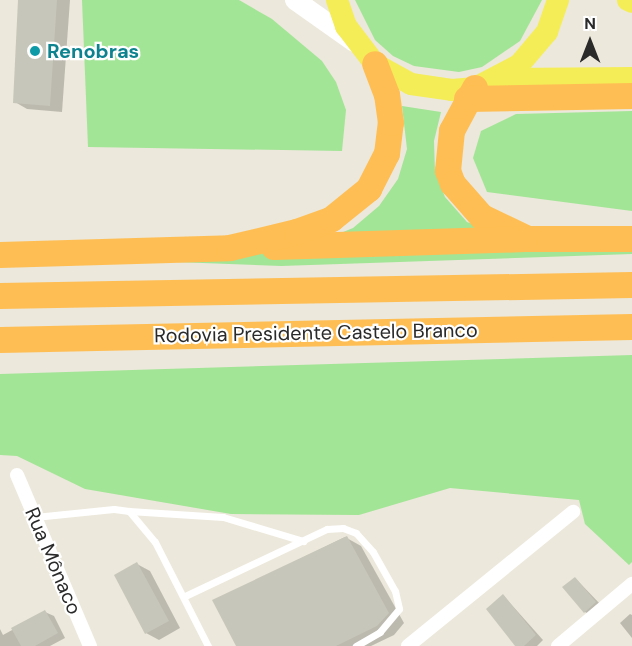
<!DOCTYPE html>
<meta charset="utf-8">
<style>
body{margin:0}
#map{position:relative;width:632px;height:646px;overflow:hidden;background:#ece8db;font-family:"DM Sans",sans-serif}
div>[style]{position:absolute}
.green>*{inset:0;background:#a2e596}
.shadow>*{inset:0;background:#0003}
.building>*{inset:0;background:#c7c6ba}
.lane>*{height:7px;margin:-3.5px;padding:0 3.5px;transform-origin:3.5px;border-radius:3.5px;background:#fff}
.street>*{height:14px;margin:-7px;padding:0 7px;transform-origin:7px;border-radius:7px;background:#fff}
.secondary>*{height:20px;margin:-10px;padding:0 10px;transform-origin:10px;border-radius:10px;background:#fff}
.primary>*{height:22px;margin:-11px;padding:0 11px;transform-origin:11px;border-radius:11px;background:#f4ed58}
.highway>*{height:26px;margin:-13px;padding:0 13px;transform-origin:13px;border-radius:13px;background:#ffbe53}
.dots>*{width:16px;height:16px;translate:-50% -50%;box-sizing:border-box;border:3px solid #fff;border-radius:50%}
span{translate:-50% -50%;white-space:nowrap;text-align:center;line-height:1.15;-webkit-text-stroke:4.5px #fff;paint-order:stroke}
.culture-label{font-size:20px;color:#0d838f;font-weight:700}
.left{translate:0 -50%;text-align:left}
.street-label{font-size:20px;color:#2a2a2a}
.north{position:absolute;left:560px;top:12px;width:60px;height:60px;-webkit-text-stroke:4px #fff;paint-order:stroke;rotate:0deg;font-size:16px;font-weight:700;line-height:24px;text-align:center;color:#2a2a2a}
.north::after{content:'';display:block;margin:auto;width:21px;height:27px;background:#2a2a2a;clip-path:polygon(50% 0,100% 100%,50% 72%,0 100%)}
</style>
<div id="map">
<div class="green">
<i style="clip-path:polygon(82px 0,239px 0,272px 19px,322px 61px,336px 82px,346px 110px,342px 151px,88px 147px)"></i>
<i style="clip-path:polygon(355px 0,542px 0,520px 41px,482px 67px,459px 72px,414px 66px,393px 56px,375px 40px)"></i>
<i style="clip-path:polygon(402px 106px,441px 112px,434px 141px,435px 172px,445px 197px,467px 222px,500px 235px,632px 251px,632px 254px,281px 266px,149px 261px,314px 244px,353px 228px,379px 206px,398px 179px,407px 149px)"></i>
<i style="clip-path:polygon(632px 111px,632px 211px,487px 192px,473px 158px,481px 131px,516px 114px)"></i>
<i style="clip-path:polygon(632px 355px,632px 562px,629px 565px,585px 524px,579px 500px,450px 488px,359px 515px,231px 514px,85px 489px,17px 456px,0 455px,0 374px)"></i>
</div>
<div class="shadow">
<i style="clip-path:polygon(20px 0,70px 0,62px 112px,27px 109px,15px 102px)"></i>
<i style="clip-path:polygon(345px 537px,361px 546px,404px 623px,394px 635px,371px 646px,238px 646px,214px 601px)"></i>
<i style="clip-path:polygon(137px 564px,150px 571px,180px 628px,159px 640px,146px 633px)"></i>
<i style="clip-path:polygon(575px 578px,603px 607px,592px 616px,585px 612px)"></i>
<i style="clip-path:polygon(503px 595px,543px 640px,537px 646px,517px 646px)"></i>
<i style="clip-path:polygon(45px 612px,54px 616px,65px 638px,50px 646px,0 646px,0 629px,3px 635px)"></i>
<i style="clip-path:polygon(630px 614px,632px 615px,632px 638px,620px 623px)"></i>
</div>
<div class="building">
<i style="clip-path:polygon(18px 0,57px 0,50px 106px,13px 103px)"></i>
<i style="clip-path:polygon(347px 536px,389px 613px,377px 626px,336px 646px,236px 646px,212px 600px)"></i>
<i style="clip-path:polygon(137px 562px,169px 621px,145px 634px,114px 575px)"></i>
<i style="clip-path:polygon(575px 577px,596px 602px,584px 613px,562px 587px)"></i>
<i style="clip-path:polygon(503px 594px,536px 635px,524px 646px,515px 646px,486px 609px)"></i>
<i style="clip-path:polygon(45px 610px,58px 633px,35px 646px,21px 646px,11px 628px)"></i>
</div>
<div class="lane">
<i style="left:129px;top:511px;width:94px;rotate:3.7deg"></i>
<i style="left:223px;top:517px;width:84px;rotate:16.7deg"></i>
<i style="left:35px;top:517px;width:79px;rotate:-5.8deg"></i>
<i style="left:114px;top:509px;width:15px;rotate:8deg"></i>
<i style="left:129px;top:511px;width:40px;rotate:50deg"></i>
<i style="left:155px;top:542px;width:117px;rotate:63deg"></i>
<i style="left:185px;top:596px;width:157px;rotate:-25.3deg"></i>
<i style="left:327px;top:529px;width:16px;rotate:-4deg"></i>
<i style="left:343px;top:528px;width:14px;rotate:21deg"></i>
<i style="left:356px;top:533px;width:25px;rotate:48deg"></i>
<i style="left:373px;top:552px;width:45px;rotate:60.6deg"></i>
<i style="left:395px;top:591px;width:18px;rotate:77deg"></i>
<i style="left:399px;top:609px;width:30px;rotate:130deg"></i>
<i style="left:380px;top:632px;width:28px;rotate:150deg"></i>
</div>
<div class="street">
<i style="left:17px;top:475px;width:186px;rotate:66.9deg"></i>
<i style="left:408px;top:646px;width:213px;rotate:-39.1deg"></i>
<i style="left:558px;top:646px;width:97px;rotate:-40deg"></i>
</div>
<div class="secondary">
<i style="left:295px;top:0;width:72px;rotate:35.4deg"></i>
</div>
<div class="primary">
<i style="left:337px;top:0;width:28px;rotate:71deg"></i>
<i style="left:346px;top:26px;width:48px;rotate:52.7deg"></i>
<i style="left:375px;top:64px;width:41px;rotate:29.1deg"></i>
<i style="left:411px;top:84px;width:41px;rotate:8.3deg"></i>
<i style="left:452px;top:90px;width:23px;rotate:-5deg"></i>
<i style="left:475px;top:88px;width:50px;rotate:-27.6deg"></i>
<i style="left:519px;top:65px;width:43px;rotate:-49.7deg"></i>
<i style="left:547px;top:32px;width:34px;rotate:-71deg"></i>
<i style="left:628px;top:0;width:4px;rotate:27deg"></i>
<i style="left:499px;top:79px;width:133px;rotate:-0.4deg"></i>
</div>
<div class="highway">
<i style="left:475px;top:88px;width:49px;rotate:118.1deg"></i>
<i style="left:452px;top:131px;width:40px;rotate:95.7deg"></i>
<i style="left:448px;top:171px;width:14px;rotate:69deg"></i>
<i style="left:453px;top:184px;width:44px;rotate:48.7deg"></i>
<i style="left:482px;top:217px;width:51px;rotate:25.6deg"></i>
<i style="left:528px;top:239px;width:104px"></i>
<i style="left:467px;top:99px;width:165px;rotate:-1deg"></i>
<i style="left:274px;top:247px;width:251px;rotate:-1.8deg"></i>
<i style="left:0;top:255px;width:230px;rotate:-1.7deg"></i>
<i style="left:230px;top:248px;width:69px;rotate:-13.4deg"></i>
<i style="left:297px;top:232px;width:37px;rotate:-20deg"></i>
<i style="left:332px;top:219px;width:48px;rotate:-39deg"></i>
<i style="left:369px;top:189px;width:39px;rotate:-63deg"></i>
<i style="left:387px;top:154px;width:31px;rotate:-83deg"></i>
<i style="left:391px;top:123px;width:28px;rotate:-98deg"></i>
<i style="left:387px;top:95px;width:33px;rotate:-111deg"></i>
<i style="left:0;top:296px;width:632px;rotate:-1deg"></i>
<i style="left:0;top:340px;width:632px;rotate:-1.18deg"></i>
</div>
<div class="dots">
<i style="left:35px;top:51px;background:#0f9aa8"></i>
</div>
<div class="culture-label">
<span class="left" style="left:47px;top:51px">Renobras</span>
</div>
<div class="street-label">
<span style="left:316px;top:333px;rotate:-1deg">Rodovia Presidente Castelo Branco</span>
<span style="left:53px;top:561px;rotate:67deg">Rua Mônaco</span>
</div>
<div class="north">N</div>
</div>
